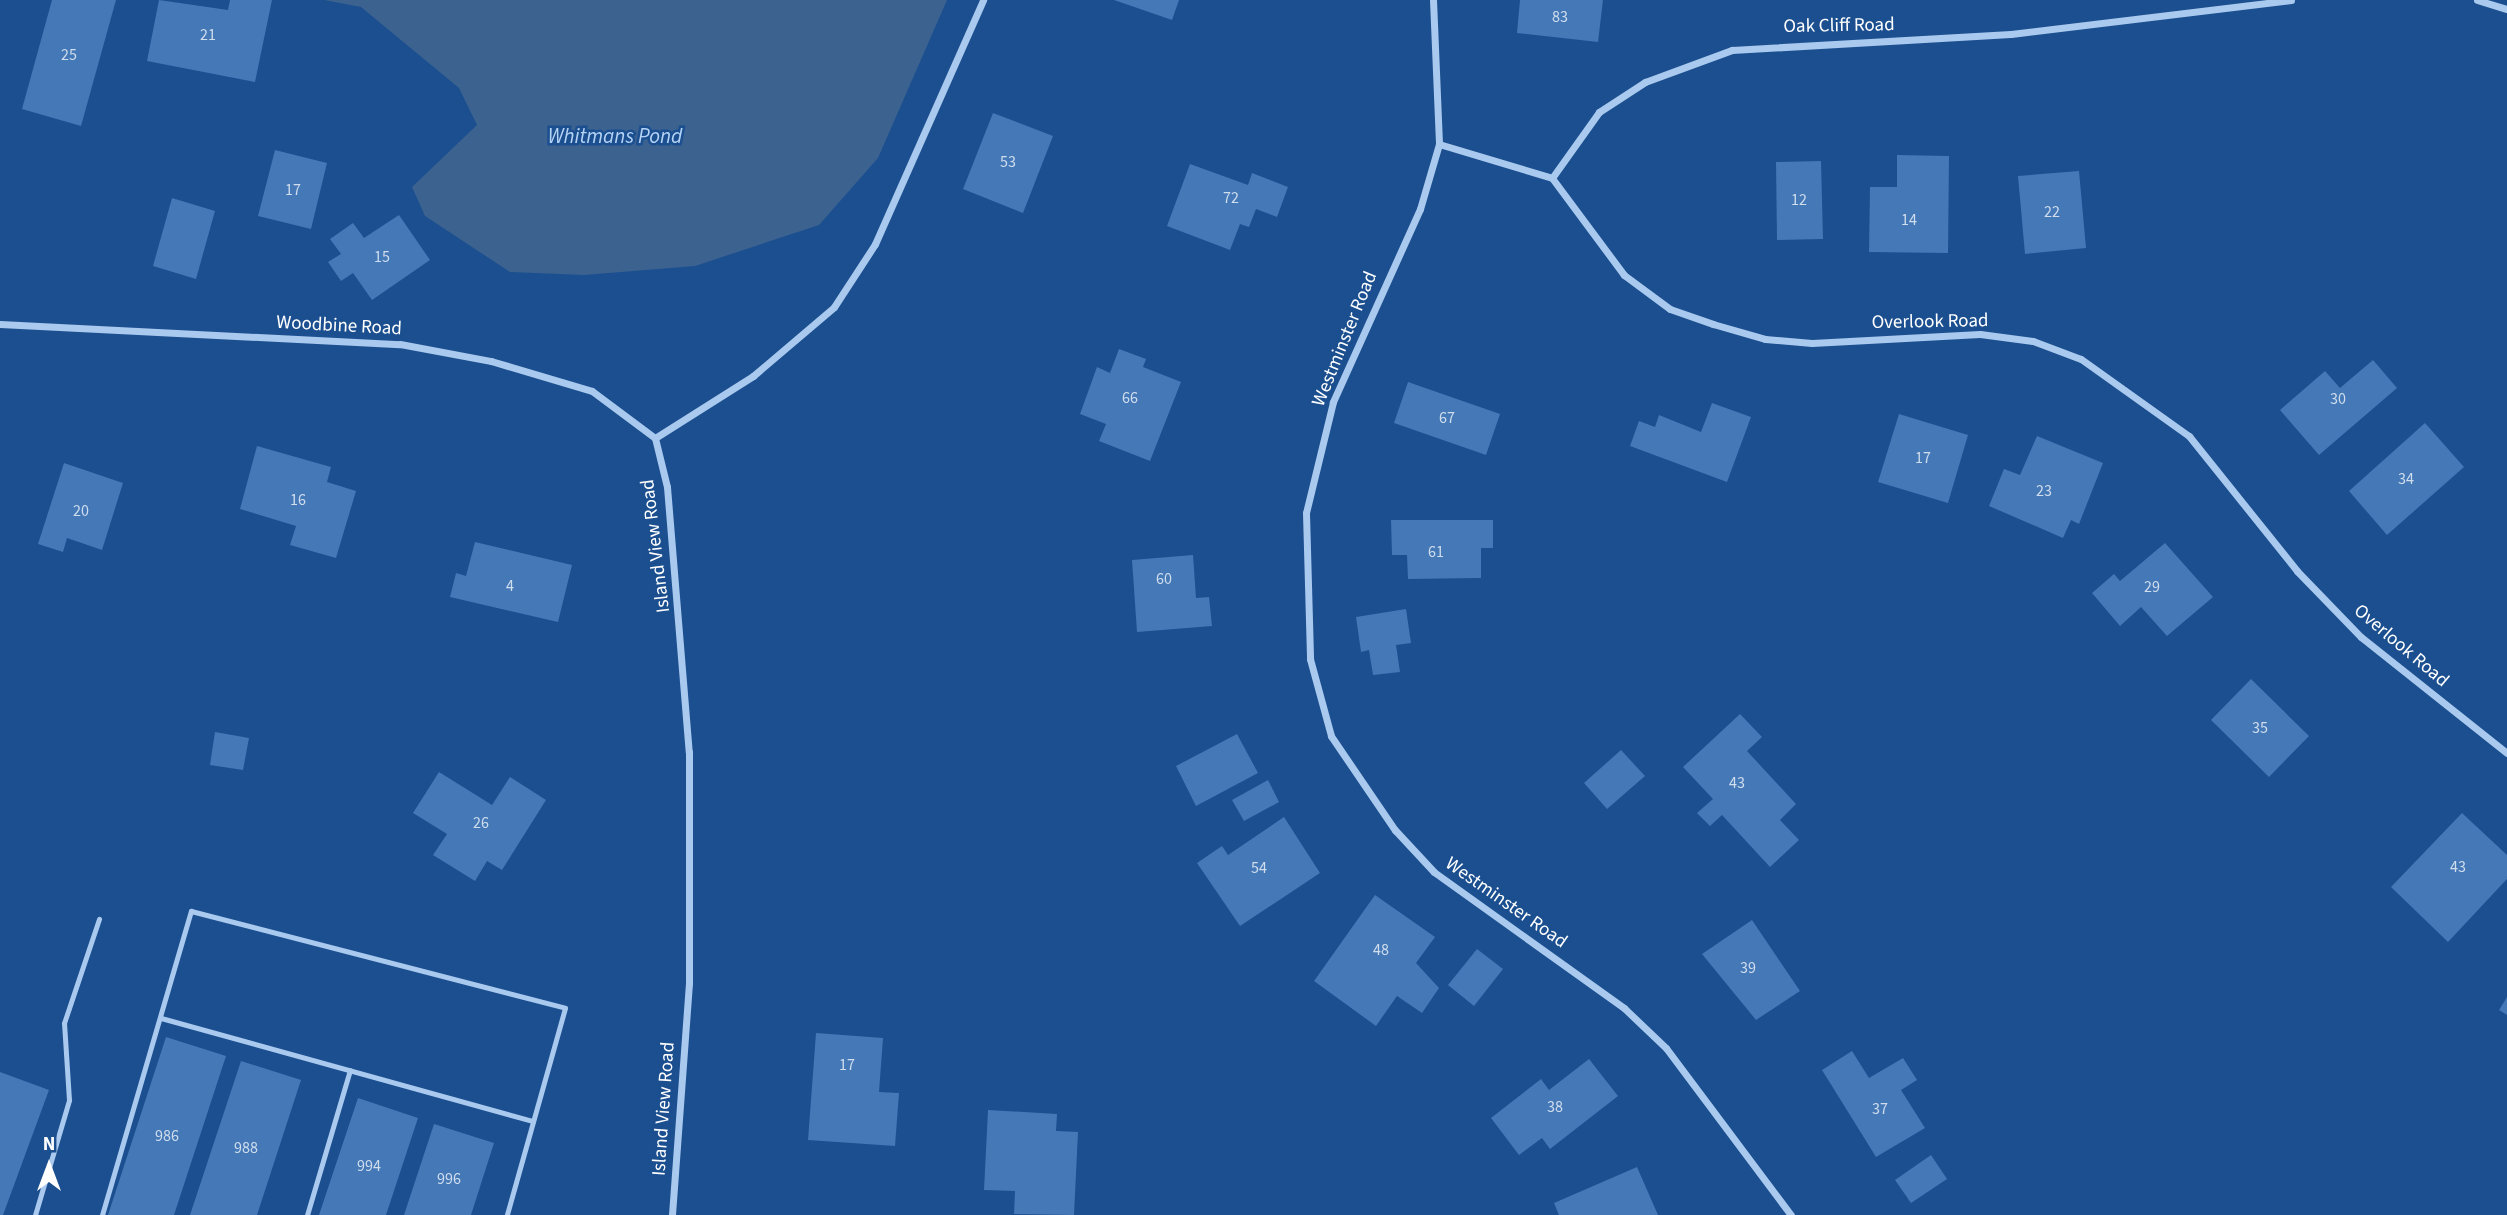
<!DOCTYPE html>
<style>
body{margin:0}
#map{position:relative;width:2507px;height:1215px;overflow:hidden;background:#1b4f8f;font-family:"Source Sans 3",sans-serif}
div>[style]{position:absolute}
.water>*{inset:0;background:#3c6290}
.building>*{inset:0;background:#4478b7}
.lane>*{height:5px;margin:-2.5px;padding:0 2.5px;transform-origin:2.5px;border-radius:2.5px;background:#a9c9ee}
.street>*{height:7px;margin:-3.5px;padding:0 3.5px;transform-origin:3.5px;border-radius:3.5px;background:#a9c9ee}
span{translate:-50% -50%;white-space:nowrap;text-align:center;line-height:1.15;-webkit-text-stroke:5px #1b4f8f;paint-order:stroke}
.number-label{font-size:16px;color:#d0dded}
.number-label span{-webkit-text-stroke-width:0}
.street-label{font-size:19px;color:#fff}
.water-label{font-size:21px;color:#b5d3f5;font-style:italic}
.north{position:absolute;left:14px;top:1131px;width:70px;height:70px;-webkit-text-stroke:5px #1b4f8f;paint-order:stroke;rotate:0deg;font-size:19px;font-weight:700;line-height:28px;text-align:center;color:#fff}
.north::after{content:'';display:block;margin:auto;width:24px;height:32px;background:#fff;clip-path:polygon(50% 0,100% 100%,50% 72%,0 100%)}
</style>
<div id="map">
<div class="water">
<i style="clip-path:polygon(324px 0,947px 0,878px 158px,819px 225px,695px 266px,584px 275px,510px 272px,425px 216px,412px 187px,477px 125px,459px 88px,361px 7px)"></i>
</div>
<div class="building">
<i style="clip-path:polygon(52px 0,116px 0,81px 126px,22px 109px)"></i>
<i style="clip-path:polygon(159px 0,228px 10px,230px 0,272px 0,255px 82px,147px 61px)"></i>
<i style="clip-path:polygon(1114px 0,1179px 0,1172px 20px)"></i>
<i style="clip-path:polygon(1520px 0,1603px 0,1598px 42px,1517px 33px)"></i>
<i style="clip-path:polygon(993px 113px,1053px 136px,1023px 213px,963px 189px)"></i>
<i style="clip-path:polygon(275px 150px,327px 163px,311px 229px,258px 216px)"></i>
<i style="clip-path:polygon(1897px 155px,1949px 156px,1948px 253px,1869px 252px,1870px 187px,1897px 187px)"></i>
<i style="clip-path:polygon(1821px 161px,1823px 239px,1777px 240px,1776px 162px)"></i>
<i style="clip-path:polygon(1190px 164px,1248px 185px,1252px 173px,1288px 187px,1277px 217px,1256px 209px,1249px 227px,1240px 224px,1230px 250px,1167px 226px)"></i>
<i style="clip-path:polygon(2079px 171px,2086px 248px,2025px 254px,2018px 176px)"></i>
<i style="clip-path:polygon(172px 198px,215px 211px,196px 279px,153px 266px)"></i>
<i style="clip-path:polygon(399px 215px,430px 260px,372px 300px,353px 273px,341px 281px,328px 262px,341px 254px,330px 239px,353px 223px,364px 238px)"></i>
<i style="clip-path:polygon(1119px 349px,1146px 359px,1143px 367px,1181px 382px,1150px 461px,1099px 441px,1106px 424px,1080px 414px,1097px 367px,1110px 373px)"></i>
<i style="clip-path:polygon(2373px 360px,2397px 388px,2319px 455px,2280px 410px,2325px 371px,2340px 388px)"></i>
<i style="clip-path:polygon(1408px 382px,1500px 414px,1486px 455px,1394px 423px)"></i>
<i style="clip-path:polygon(1712px 403px,1751px 417px,1727px 482px,1630px 446px,1639px 421px,1655px 427px,1659px 415px,1701px 432px)"></i>
<i style="clip-path:polygon(1899px 414px,1968px 435px,1948px 503px,1878px 482px)"></i>
<i style="clip-path:polygon(2425px 423px,2464px 467px,2387px 535px,2349px 491px)"></i>
<i style="clip-path:polygon(2037px 436px,2103px 463px,2079px 524px,2071px 520px,2063px 538px,1989px 506px,2004px 469px,2020px 475px)"></i>
<i style="clip-path:polygon(257px 446px,331px 467px,327px 482px,356px 491px,336px 558px,290px 545px,296px 526px,240px 509px)"></i>
<i style="clip-path:polygon(64px 463px,123px 483px,102px 550px,67px 538px,63px 552px,38px 544px)"></i>
<i style="clip-path:polygon(1391px 520px,1493px 520px,1493px 548px,1481px 548px,1481px 578px,1408px 579px,1407px 555px,1392px 555px)"></i>
<i style="clip-path:polygon(475px 542px,572px 565px,558px 622px,450px 597px,456px 573px,466px 576px)"></i>
<i style="clip-path:polygon(2165px 543px,2213px 597px,2167px 636px,2141px 607px,2120px 626px,2092px 593px,2114px 574px,2120px 581px)"></i>
<i style="clip-path:polygon(1193px 555px,1196px 598px,1209px 597px,1212px 626px,1137px 632px,1132px 560px)"></i>
<i style="clip-path:polygon(1406px 609px,1411px 643px,1396px 645px,1400px 672px,1373px 675px,1369px 650px,1361px 652px,1356px 617px)"></i>
<i style="clip-path:polygon(2251px 679px,2309px 736px,2269px 777px,2211px 720px)"></i>
<i style="clip-path:polygon(1740px 714px,1762px 737px,1747px 751px,1796px 804px,1780px 820px,1799px 840px,1770px 867px,1722px 815px,1710px 826px,1697px 813px,1713px 799px,1683px 767px)"></i>
<i style="clip-path:polygon(215px 732px,249px 738px,243px 770px,210px 765px)"></i>
<i style="clip-path:polygon(1237px 734px,1258px 773px,1196px 806px,1176px 766px)"></i>
<i style="clip-path:polygon(1621px 750px,1645px 776px,1607px 809px,1584px 783px)"></i>
<i style="clip-path:polygon(439px 772px,492px 805px,510px 777px,546px 800px,502px 870px,487px 861px,475px 881px,433px 855px,447px 834px,413px 813px)"></i>
<i style="clip-path:polygon(1268px 780px,1279px 802px,1244px 821px,1232px 800px)"></i>
<i style="clip-path:polygon(2462px 813px,2507px 855px,2507px 879px,2448px 942px,2391px 887px)"></i>
<i style="clip-path:polygon(1284px 817px,1320px 873px,1240px 926px,1197px 863px,1222px 846px,1228px 855px)"></i>
<i style="clip-path:polygon(1375px 895px,1435px 937px,1416px 963px,1439px 988px,1422px 1013px,1397px 996px,1376px 1026px,1314px 981px)"></i>
<i style="clip-path:polygon(1752px 920px,1800px 991px,1756px 1020px,1702px 954px)"></i>
<i style="clip-path:polygon(1477px 949px,1503px 969px,1474px 1006px,1448px 985px)"></i>
<i style="clip-path:polygon(2507px 997px,2507px 1015px,2499px 1010px)"></i>
<i style="clip-path:polygon(816px 1033px,883px 1038px,879px 1092px,899px 1093px,895px 1146px,808px 1140px)"></i>
<i style="clip-path:polygon(166px 1037px,226px 1056px,174px 1215px,108px 1215px)"></i>
<i style="clip-path:polygon(1852px 1051px,1869px 1078px,1903px 1058px,1917px 1080px,1901px 1090px,1925px 1128px,1876px 1157px,1822px 1070px)"></i>
<i style="clip-path:polygon(1589px 1059px,1618px 1096px,1550px 1149px,1542px 1138px,1519px 1155px,1491px 1118px,1541px 1079px,1549px 1090px)"></i>
<i style="clip-path:polygon(241px 1061px,301px 1080px,257px 1215px,190px 1215px)"></i>
<i style="clip-path:polygon(0 1072px,49px 1090px,3px 1215px,0 1215px)"></i>
<i style="clip-path:polygon(358px 1098px,418px 1118px,386px 1215px,319px 1215px)"></i>
<i style="clip-path:polygon(988px 1110px,1057px 1114px,1056px 1131px,1078px 1132px,1074px 1215px,1014px 1214px,1015px 1191px,984px 1190px)"></i>
<i style="clip-path:polygon(434px 1124px,494px 1143px,471px 1215px,404px 1215px)"></i>
<i style="clip-path:polygon(1931px 1155px,1947px 1179px,1911px 1203px,1895px 1180px)"></i>
<i style="clip-path:polygon(1637px 1167px,1658px 1215px,1559px 1215px,1554px 1203px)"></i>
</div>
<div class="lane">
<i style="left:161px;top:1018px;width:386px;rotate:15.5deg"></i>
<i style="left:35px;top:1215px;width:120px;rotate:-73.5deg"></i>
<i style="left:69px;top:1100px;width:77px;rotate:-93.7deg"></i>
<i style="left:64px;top:1023px;width:110px;rotate:-71.4deg"></i>
<i style="left:102px;top:1215px;width:317px;rotate:-73.7deg"></i>
<i style="left:191px;top:911px;width:386px;rotate:14.5deg"></i>
<i style="left:565px;top:1008px;width:215px;rotate:105.7deg"></i>
<i style="left:307px;top:1215px;width:151px;rotate:-73.5deg"></i>
</div>
<div class="street">
<i style="left:1433px;top:0;width:144px;rotate:87.6deg"></i>
<i style="left:1439px;top:144px;width:68px;rotate:106.3deg"></i>
<i style="left:1420px;top:209px;width:212px;rotate:114.3deg"></i>
<i style="left:1333px;top:402px;width:114px;rotate:103.7deg"></i>
<i style="left:1306px;top:513px;width:146px;rotate:88.4deg"></i>
<i style="left:1310px;top:659px;width:80px;rotate:74.7deg"></i>
<i style="left:1331px;top:736px;width:114px;rotate:55.8deg"></i>
<i style="left:1395px;top:830px;width:57px;rotate:47.1deg"></i>
<i style="left:1434px;top:872px;width:234px;rotate:35.6deg"></i>
<i style="left:1624px;top:1008px;width:58px;rotate:43.6deg"></i>
<i style="left:1666px;top:1048px;width:209px;rotate:53.2deg"></i>
<i style="left:2477px;top:0;width:31px;rotate:17deg"></i>
<i style="left:1439px;top:144px;width:118px;rotate:16.7deg"></i>
<i style="left:1552px;top:178px;width:81px;rotate:-54.5deg"></i>
<i style="left:1599px;top:112px;width:55px;rotate:-33.1deg"></i>
<i style="left:1645px;top:82px;width:93px;rotate:-20.2deg"></i>
<i style="left:1732px;top:50px;width:279px;rotate:-3.3deg"></i>
<i style="left:2011px;top:34px;width:282px;rotate:-6.9deg"></i>
<i style="left:1552px;top:178px;width:121px;rotate:53.4deg"></i>
<i style="left:1624px;top:275px;width:57px;rotate:36.5deg"></i>
<i style="left:1670px;top:309px;width:46px;rotate:19.2deg"></i>
<i style="left:1713px;top:324px;width:54px;rotate:16.1deg"></i>
<i style="left:1765px;top:339px;width:47px;rotate:4.9deg"></i>
<i style="left:1812px;top:343px;width:168px;rotate:-3.1deg"></i>
<i style="left:1980px;top:334px;width:53px;rotate:7.5deg"></i>
<i style="left:2033px;top:341px;width:51px;rotate:20.6deg"></i>
<i style="left:2081px;top:359px;width:133px;rotate:35.5deg"></i>
<i style="left:2189px;top:436px;width:173px;rotate:51.3deg"></i>
<i style="left:2297px;top:571px;width:92px;rotate:45.9deg"></i>
<i style="left:2361px;top:637px;width:186px;rotate:38.5deg"></i>
<i style="left:0;top:324px;width:400px;rotate:2.9deg"></i>
<i style="left:400px;top:344px;width:93px;rotate:10.6deg"></i>
<i style="left:491px;top:361px;width:105px;rotate:16.5deg"></i>
<i style="left:592px;top:391px;width:79px;rotate:36.7deg"></i>
<i style="left:655px;top:438px;width:50px;rotate:76.2deg"></i>
<i style="left:667px;top:487px;width:266px;rotate:85.3deg"></i>
<i style="left:689px;top:752px;width:231px;rotate:90deg"></i>
<i style="left:689px;top:983px;width:233px;rotate:94.2deg"></i>
<i style="left:655px;top:438px;width:116px;rotate:-32.3deg"></i>
<i style="left:753px;top:376px;width:106px;rotate:-40.4deg"></i>
<i style="left:834px;top:307px;width:75px;rotate:-56.9deg"></i>
<i style="left:875px;top:244px;width:267px;rotate:-66.1deg"></i>
</div>
<div class="number-label">
<span style="left:1560px;top:17px">83</span>
<span style="left:208px;top:35px">21</span>
<span style="left:69px;top:55px">25</span>
<span style="left:1008px;top:162px">53</span>
<span style="left:293px;top:190px">17</span>
<span style="left:1231px;top:198px">72</span>
<span style="left:1799px;top:200px">12</span>
<span style="left:2052px;top:212px">22</span>
<span style="left:1909px;top:220px">14</span>
<span style="left:382px;top:257px">15</span>
<span style="left:1130px;top:398px">66</span>
<span style="left:2338px;top:399px">30</span>
<span style="left:1447px;top:418px">67</span>
<span style="left:1923px;top:458px">17</span>
<span style="left:2406px;top:479px">34</span>
<span style="left:2044px;top:491px">23</span>
<span style="left:298px;top:500px">16</span>
<span style="left:81px;top:511px">20</span>
<span style="left:1436px;top:552px">61</span>
<span style="left:1164px;top:579px">60</span>
<span style="left:510px;top:586px">4</span>
<span style="left:2152px;top:587px">29</span>
<span style="left:2260px;top:728px">35</span>
<span style="left:1737px;top:783px">43</span>
<span style="left:481px;top:823px">26</span>
<span style="left:2458px;top:867px">43</span>
<span style="left:1259px;top:868px">54</span>
<span style="left:1381px;top:950px">48</span>
<span style="left:1748px;top:968px">39</span>
<span style="left:847px;top:1065px">17</span>
<span style="left:1555px;top:1107px">38</span>
<span style="left:1880px;top:1109px">37</span>
<span style="left:167px;top:1136px">986</span>
<span style="left:246px;top:1148px">988</span>
<span style="left:369px;top:1166px">994</span>
<span style="left:449px;top:1179px">996</span>
</div>
<div class="street-label">
<span style="left:1839px;top:26px;rotate:-1deg">Oak Cliff Road</span>
<span style="left:1930px;top:322px;rotate:-1deg">Overlook Road</span>
<span style="left:339px;top:326px;rotate:3deg">Woodbine Road</span>
<span style="left:1345px;top:339px;rotate:-68deg">Westminster Road</span>
<span style="left:656px;top:546px;rotate:-97deg">Island View Road</span>
<span style="left:2401px;top:646px;rotate:40deg">Overlook Road</span>
<span style="left:1506px;top:903px;rotate:35deg">Westminster Road</span>
<span style="left:664px;top:1109px;rotate:-86deg">Island View Road</span>
</div>
<div class="water-label">
<span style="left:615px;top:136px">Whitmans Pond</span>
</div>
<div class="north">N</div>
</div>
